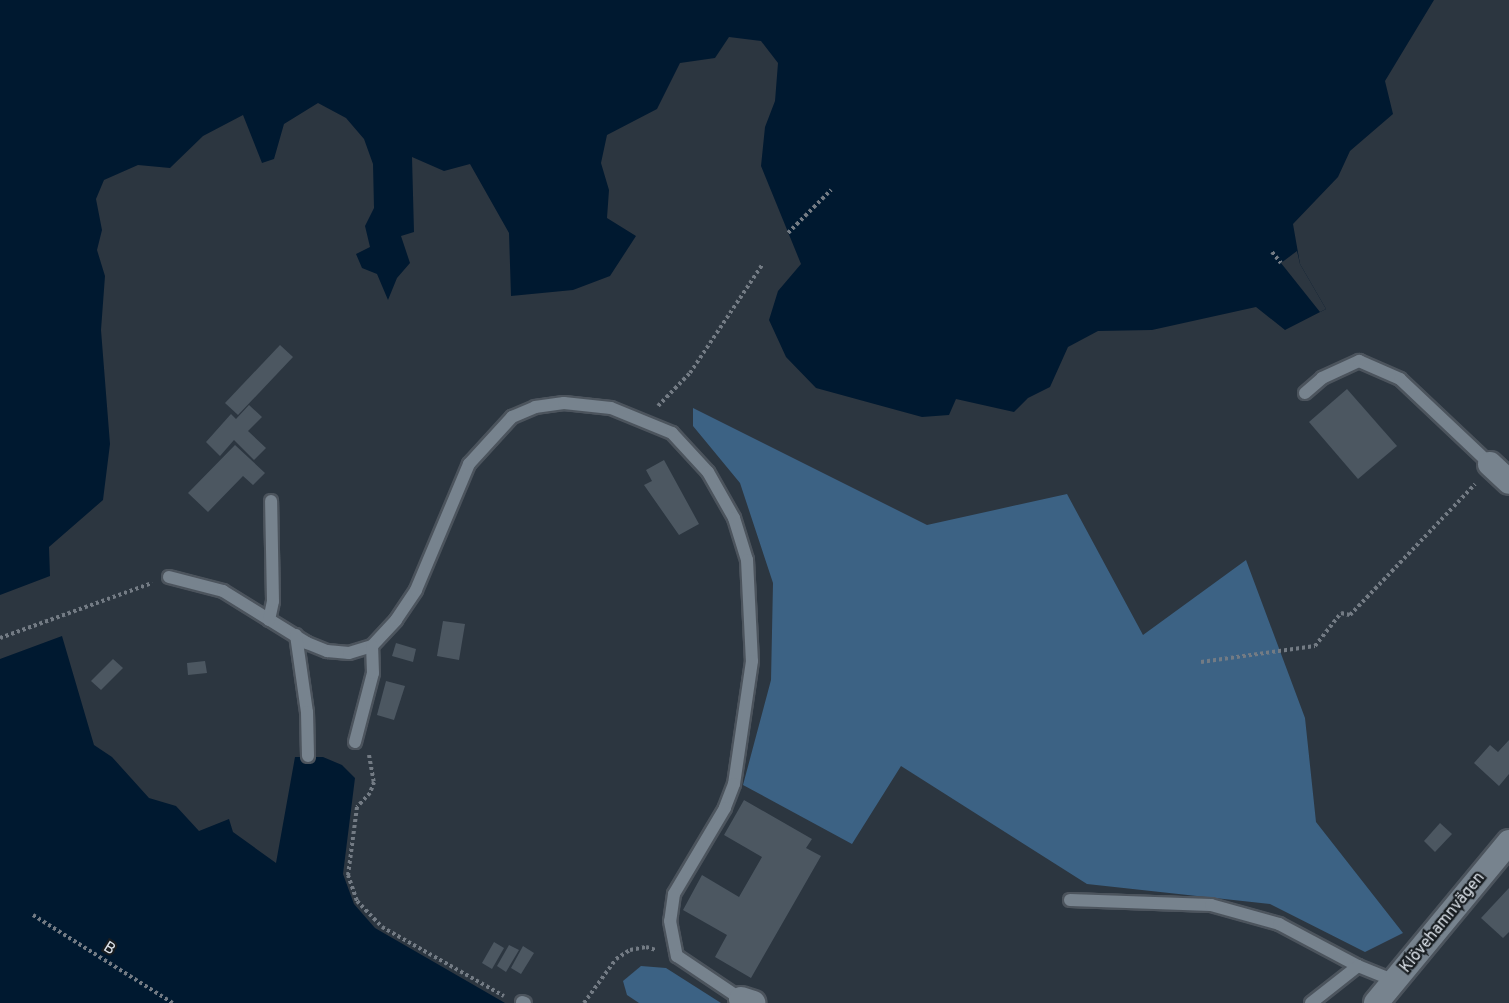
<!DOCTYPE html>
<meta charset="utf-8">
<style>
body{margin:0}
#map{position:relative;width:1509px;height:1003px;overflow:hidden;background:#2c3640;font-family:Overpass,sans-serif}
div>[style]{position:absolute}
.green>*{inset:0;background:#3c6284}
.water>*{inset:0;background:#001930}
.pier>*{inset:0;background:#2c3640}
.building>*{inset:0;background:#4c5761}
.path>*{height:4px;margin-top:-2px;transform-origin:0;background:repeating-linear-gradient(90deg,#737b84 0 3px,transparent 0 6px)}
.roads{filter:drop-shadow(2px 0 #4c545d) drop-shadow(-2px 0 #4c545d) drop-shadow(0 2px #4c545d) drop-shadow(0 -2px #4c545d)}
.service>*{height:12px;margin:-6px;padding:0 6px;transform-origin:6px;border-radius:6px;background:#77838e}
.minor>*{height:24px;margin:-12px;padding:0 12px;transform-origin:12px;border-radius:12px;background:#77838e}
span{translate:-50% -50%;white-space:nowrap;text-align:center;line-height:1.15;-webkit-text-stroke:4.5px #181d21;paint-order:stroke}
.street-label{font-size:16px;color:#dde3ea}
</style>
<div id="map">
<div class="green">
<i style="clip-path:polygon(693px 408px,927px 525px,1067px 494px,1143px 635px,1246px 560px,1305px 718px,1316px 822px,1403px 933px,1365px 952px,1270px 904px,1087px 884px,901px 766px,852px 844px,743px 785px,771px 680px,773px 583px,740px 483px,693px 426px)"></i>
<i style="clip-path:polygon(641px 966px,666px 968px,721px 1003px,639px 1003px,627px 995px,623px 981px)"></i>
</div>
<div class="water">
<i style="clip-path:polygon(0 0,1434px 0,1385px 81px,1393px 114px,1350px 151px,1338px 177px,1293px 224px,1300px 264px,1326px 309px,1285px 330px,1256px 307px,1152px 330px,1098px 331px,1068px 347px,1050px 387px,1028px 398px,1014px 412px,956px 399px,949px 415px,922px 417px,816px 388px,786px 357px,769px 320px,778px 291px,801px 264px,761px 166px,765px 127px,775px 101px,778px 63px,761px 41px,729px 37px,715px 58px,680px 63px,657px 109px,607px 135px,601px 163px,609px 190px,607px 218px,636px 236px,610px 276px,573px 290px,511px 296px,509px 233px,470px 164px,444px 171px,412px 157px,414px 232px,401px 236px,410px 263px,397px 278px,388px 300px,377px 274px,362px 268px,356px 254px,370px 247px,365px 226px,374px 208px,373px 164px,364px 139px,346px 118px,318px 103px,284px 124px,274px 159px,262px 163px,243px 115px,203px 136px,170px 168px,138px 165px,104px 180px,96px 199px,102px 230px,97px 250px,105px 276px,101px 330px,110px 444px,103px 500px,49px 547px,50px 576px,0 595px)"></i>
<i style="clip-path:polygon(62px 636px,94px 745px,112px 757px,149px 798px,176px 806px,199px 831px,229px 819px,233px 832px,276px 863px,295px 757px,323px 757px,342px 765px,355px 778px,343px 874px,354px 904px,375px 928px,505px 1003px,0 1003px,0 659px)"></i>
</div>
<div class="pier">
<i style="clip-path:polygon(1297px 251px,1300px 264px,1326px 309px,1320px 312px,1281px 263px)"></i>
</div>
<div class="building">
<i style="clip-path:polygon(280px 345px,293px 357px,238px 415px,225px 403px)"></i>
<i style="clip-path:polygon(1347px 389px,1397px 446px,1358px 479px,1309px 422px)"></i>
<i style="clip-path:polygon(249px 405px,262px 417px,248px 431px,266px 448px,254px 460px,234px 440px,220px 456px,206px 442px,231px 414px,236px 419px)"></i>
<i style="clip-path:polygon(235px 445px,265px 473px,253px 485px,243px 476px,208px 512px,188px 493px)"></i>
<i style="clip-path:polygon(664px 460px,699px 524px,679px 535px,644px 485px,652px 481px,646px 470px)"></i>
<i style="clip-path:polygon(443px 621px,465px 624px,459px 660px,437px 656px)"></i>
<i style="clip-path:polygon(396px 643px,416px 649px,413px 662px,392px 656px)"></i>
<i style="clip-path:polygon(113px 659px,123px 668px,101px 690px,91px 681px)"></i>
<i style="clip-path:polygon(205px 661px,207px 673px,188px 675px,187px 663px)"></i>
<i style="clip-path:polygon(386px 681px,405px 686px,394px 720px,377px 715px)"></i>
<i style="clip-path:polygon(1509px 740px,1509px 774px,1499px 786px,1474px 763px,1490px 745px,1498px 752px)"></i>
<i style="clip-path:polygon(744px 800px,812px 839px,806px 848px,821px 856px,751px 978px,715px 957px,727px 935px,683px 910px,702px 875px,739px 897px,762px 857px,724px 835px)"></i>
<i style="clip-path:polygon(1440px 823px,1452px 834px,1435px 852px,1424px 841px)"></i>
<i style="clip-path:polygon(1509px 888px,1509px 932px,1503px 938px,1481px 918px)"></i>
<i style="clip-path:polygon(494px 942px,504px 948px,492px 969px,482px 963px)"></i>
<i style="clip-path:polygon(509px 945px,519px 950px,506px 972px,497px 966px)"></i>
<i style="clip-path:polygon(523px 946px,534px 953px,521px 974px,511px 968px)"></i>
</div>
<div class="path">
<i style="left:788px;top:233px;width:61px;rotate:-45deg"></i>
<i style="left:1272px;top:252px;width:14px;rotate:51deg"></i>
<i style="left:658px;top:406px;width:46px;rotate:-45.9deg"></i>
<i style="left:690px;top:373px;width:130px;rotate:-56.3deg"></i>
<i style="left:0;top:638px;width:162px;rotate:-19.9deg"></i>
<i style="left:1201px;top:662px;width:115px;rotate:-8deg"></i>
<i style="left:1315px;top:646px;width:42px;rotate:-51.8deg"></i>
<i style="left:1341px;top:613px;width:9px;rotate:13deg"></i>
<i style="left:1350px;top:615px;width:181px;rotate:-46.3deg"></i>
<i style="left:369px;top:755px;width:27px;rotate:80deg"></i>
<i style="left:374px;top:782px;width:12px;rotate:110deg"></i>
<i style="left:370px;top:793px;width:19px;rotate:133deg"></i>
<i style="left:357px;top:807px;width:69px;rotate:97.5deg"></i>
<i style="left:348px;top:875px;width:28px;rotate:71deg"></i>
<i style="left:357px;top:901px;width:36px;rotate:46deg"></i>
<i style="left:382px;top:927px;width:140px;rotate:29.5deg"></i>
<i style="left:33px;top:915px;width:165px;rotate:32.2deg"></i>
<i style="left:584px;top:1003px;width:54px;rotate:-54deg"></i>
<i style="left:616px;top:959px;width:17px;rotate:-33deg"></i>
<i style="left:630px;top:950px;width:16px;rotate:-11deg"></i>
<i style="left:646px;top:947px;width:10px;rotate:17deg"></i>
</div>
<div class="roads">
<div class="service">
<i style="left:1305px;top:393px;width:23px;rotate:-41deg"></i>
<i style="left:1322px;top:378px;width:41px;rotate:-24.7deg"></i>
<i style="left:1359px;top:361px;width:45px;rotate:23.7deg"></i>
<i style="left:1400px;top:379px;width:124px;rotate:43.4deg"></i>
<i style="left:169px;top:577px;width:56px;rotate:14.5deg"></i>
<i style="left:223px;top:591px;width:99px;rotate:31.8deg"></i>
<i style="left:307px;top:643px;width:22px;rotate:22deg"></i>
<i style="left:327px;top:651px;width:22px;rotate:5deg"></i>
<i style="left:349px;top:653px;width:24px;rotate:-17deg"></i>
<i style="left:372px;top:646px;width:35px;rotate:-47deg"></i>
<i style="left:396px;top:620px;width:36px;rotate:-56deg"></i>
<i style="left:416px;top:590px;width:137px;rotate:-67.2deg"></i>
<i style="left:469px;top:464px;width:64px;rotate:-47.5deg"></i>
<i style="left:512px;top:417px;width:25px;rotate:-23deg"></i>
<i style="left:535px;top:407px;width:29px;rotate:-8deg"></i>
<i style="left:564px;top:403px;width:47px;rotate:6.1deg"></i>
<i style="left:611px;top:408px;width:66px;rotate:22.3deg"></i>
<i style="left:672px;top:433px;width:53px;rotate:47.3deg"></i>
<i style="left:708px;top:472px;width:53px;rotate:60.5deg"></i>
<i style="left:734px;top:518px;width:44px;rotate:72.8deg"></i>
<i style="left:747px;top:560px;width:101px;rotate:87.2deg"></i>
<i style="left:752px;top:661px;width:124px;rotate:98.3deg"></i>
<i style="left:734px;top:784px;width:26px;rotate:111deg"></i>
<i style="left:725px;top:808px;width:100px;rotate:120.7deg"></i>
<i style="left:674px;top:894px;width:27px;rotate:98deg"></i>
<i style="left:670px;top:921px;width:36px;rotate:79deg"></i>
<i style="left:677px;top:956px;width:77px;rotate:33.9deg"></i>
<i style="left:269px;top:620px;width:19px;rotate:-78deg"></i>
<i style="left:273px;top:601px;width:100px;rotate:-91.1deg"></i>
<i style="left:296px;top:635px;width:78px;rotate:81.9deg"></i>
<i style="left:307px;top:712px;width:44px;rotate:88.7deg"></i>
<i style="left:355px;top:742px;width:71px;rotate:-75.4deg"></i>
<i style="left:373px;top:673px;width:27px;rotate:-92deg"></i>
<i style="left:1070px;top:900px;width:141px;rotate:2deg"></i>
<i style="left:1211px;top:905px;width:71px;rotate:15.6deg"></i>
<i style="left:1279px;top:924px;width:89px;rotate:28deg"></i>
<i style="left:1358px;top:966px;width:40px;rotate:22deg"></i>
<i style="left:522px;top:1002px;width:3px;rotate:18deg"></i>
<i style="left:1311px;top:1003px;width:60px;rotate:-38.2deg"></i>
</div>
<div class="minor">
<i style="left:1490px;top:464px;width:26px;rotate:43deg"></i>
<i style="left:741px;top:999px;width:13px;rotate:18deg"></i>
<i style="left:1376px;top:1003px;width:209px;rotate:-50.4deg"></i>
</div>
</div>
<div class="street-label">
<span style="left:1443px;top:923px;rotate:-51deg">Klövehamnvägen</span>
<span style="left:109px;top:949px;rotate:32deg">B</span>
</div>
</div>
